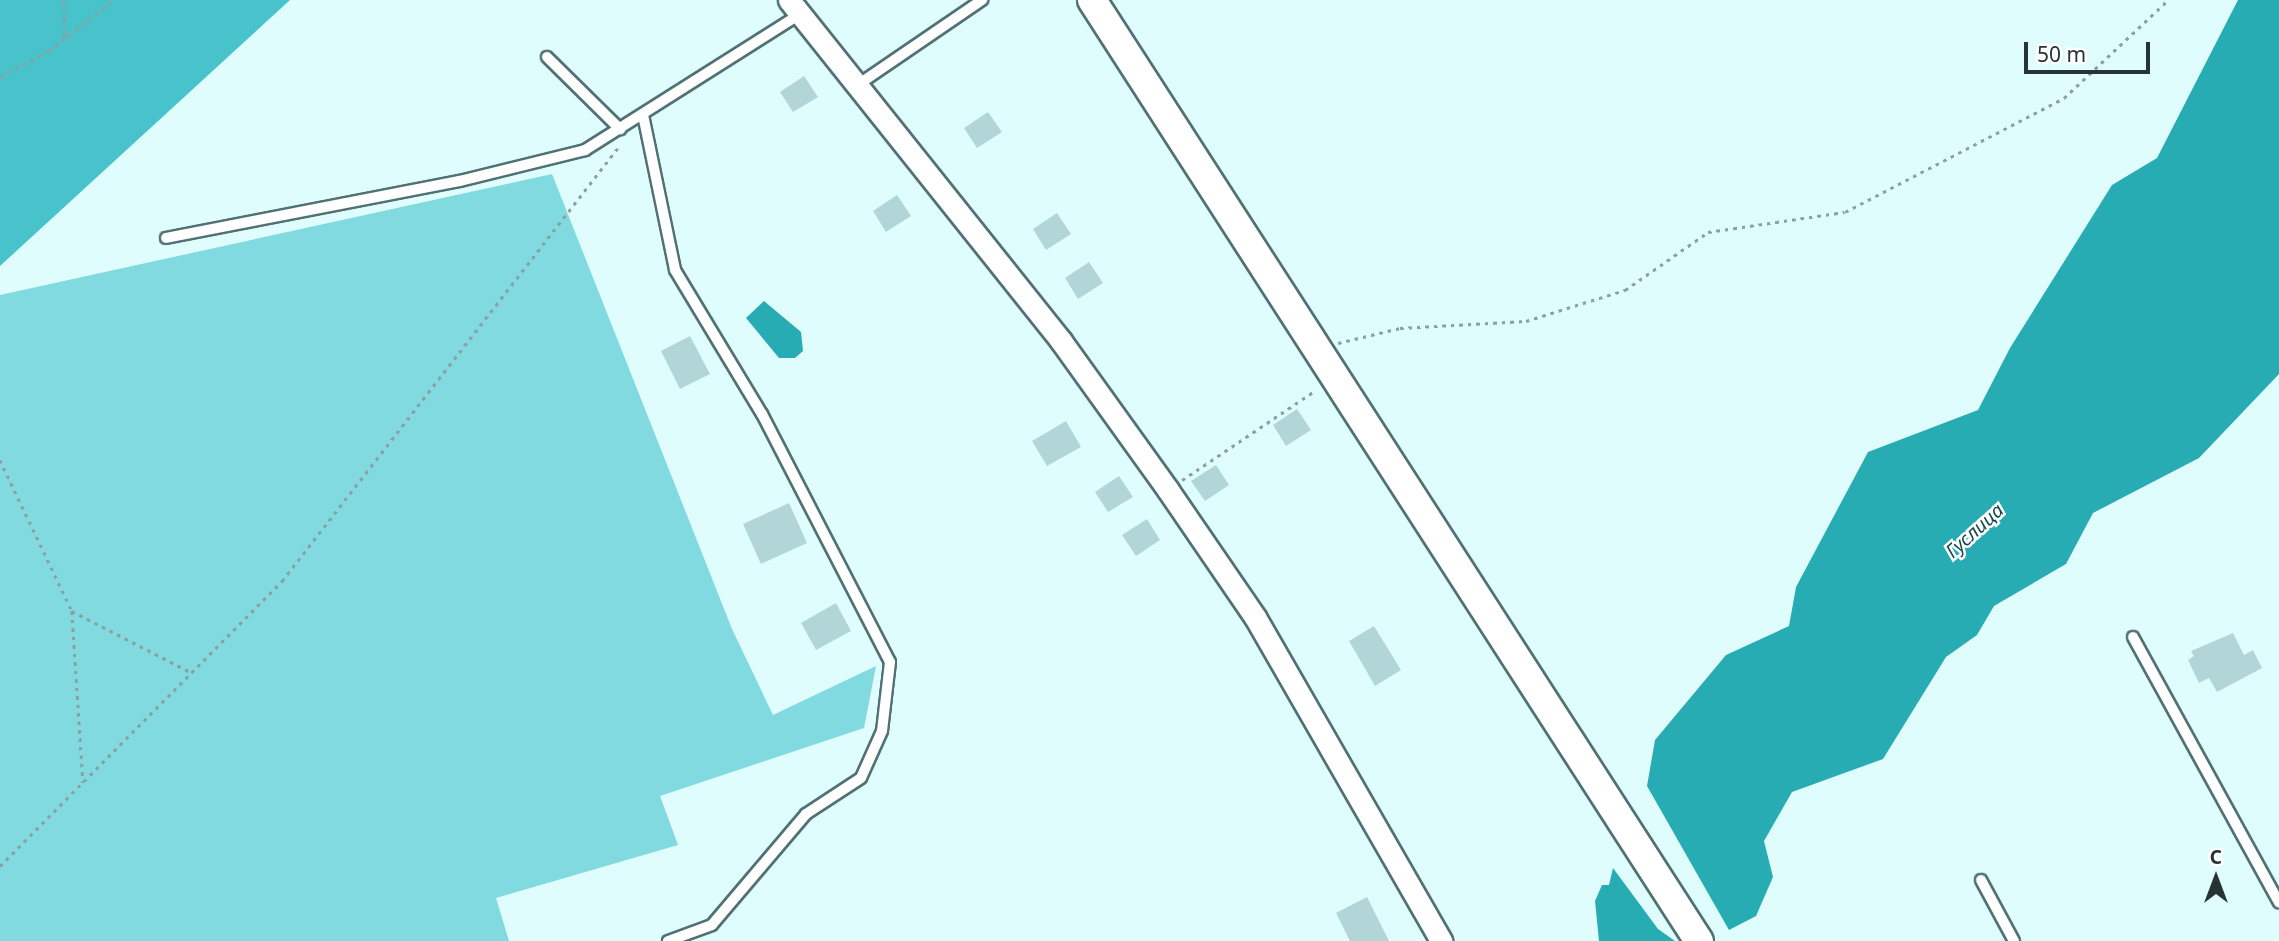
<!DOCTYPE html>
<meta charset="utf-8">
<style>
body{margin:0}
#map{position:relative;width:2279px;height:941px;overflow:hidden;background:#e0fdfe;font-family:"Noto Sans",sans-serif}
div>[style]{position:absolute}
.green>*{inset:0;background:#80dae0}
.forest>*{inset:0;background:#48c3cb}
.water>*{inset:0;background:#28acb4}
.building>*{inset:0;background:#b2d6d8}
.path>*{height:2.5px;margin-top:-1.25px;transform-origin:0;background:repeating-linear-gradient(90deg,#8aa0a1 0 3.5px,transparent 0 8.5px)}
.roads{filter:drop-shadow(2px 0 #517174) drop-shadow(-2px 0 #517174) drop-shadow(0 2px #517174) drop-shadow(0 -2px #517174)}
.service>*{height:10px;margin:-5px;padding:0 5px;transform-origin:5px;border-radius:5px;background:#fff}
.minor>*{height:21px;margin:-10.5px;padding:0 10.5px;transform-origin:10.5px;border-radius:10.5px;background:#fff}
.secondary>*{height:28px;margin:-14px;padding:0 14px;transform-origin:14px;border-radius:14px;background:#fff}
span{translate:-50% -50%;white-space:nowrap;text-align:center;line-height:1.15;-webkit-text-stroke:5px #fff;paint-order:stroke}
.water-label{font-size:19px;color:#12484c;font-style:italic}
.north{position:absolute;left:2181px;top:843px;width:70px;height:70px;-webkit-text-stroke:5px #fff;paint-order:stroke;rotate:0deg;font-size:19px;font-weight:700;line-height:28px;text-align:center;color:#263435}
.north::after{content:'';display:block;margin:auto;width:24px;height:32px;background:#263435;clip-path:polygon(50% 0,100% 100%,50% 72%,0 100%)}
.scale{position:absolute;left:2024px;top:42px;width:126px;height:32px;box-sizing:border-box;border:4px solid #263435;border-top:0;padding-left:9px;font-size:21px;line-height:24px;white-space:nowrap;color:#263435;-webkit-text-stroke:5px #fff;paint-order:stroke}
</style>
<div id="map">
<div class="green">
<i style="clip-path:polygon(552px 174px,732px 629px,773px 715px,876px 666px,864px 728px,660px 796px,678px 845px,496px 898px,509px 941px,0 941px,0 295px)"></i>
</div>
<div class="forest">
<i style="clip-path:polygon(0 0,290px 0,0 266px)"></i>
</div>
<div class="water">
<i style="clip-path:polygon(2238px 0,2279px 0,2279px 374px,2199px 458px,2093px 513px,2066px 564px,1994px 606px,1977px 635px,1946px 657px,1883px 759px,1792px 792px,1764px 841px,1773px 877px,1756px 916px,1729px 930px,1647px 786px,1655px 740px,1726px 655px,1789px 626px,1796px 587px,1868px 452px,1978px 410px,2010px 348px,2112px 185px,2157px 158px)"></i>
<i style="clip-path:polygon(764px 301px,801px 332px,803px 351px,795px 358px,779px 358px,746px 318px)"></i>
<i style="clip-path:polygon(1613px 868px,1658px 929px,1675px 941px,1599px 941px,1595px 901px,1602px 885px,1609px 885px)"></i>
</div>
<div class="building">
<i style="clip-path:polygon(804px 76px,818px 97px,793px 112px,780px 92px)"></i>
<i style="clip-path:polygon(988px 112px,1002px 132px,977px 148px,964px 128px)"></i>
<i style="clip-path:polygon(897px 195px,911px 216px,886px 232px,873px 211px)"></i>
<i style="clip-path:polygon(1057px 213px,1071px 234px,1046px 250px,1033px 229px)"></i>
<i style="clip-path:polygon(1089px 262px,1103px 283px,1078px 299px,1065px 278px)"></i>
<i style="clip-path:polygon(690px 336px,710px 374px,680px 389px,661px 351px)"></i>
<i style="clip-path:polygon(1297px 409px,1311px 430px,1286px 446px,1273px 425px)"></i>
<i style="clip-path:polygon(1066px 421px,1081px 447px,1047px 466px,1032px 441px)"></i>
<i style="clip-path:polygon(1216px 465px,1229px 485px,1205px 501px,1191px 481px)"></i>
<i style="clip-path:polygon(1119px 476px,1133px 497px,1108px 512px,1095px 492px)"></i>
<i style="clip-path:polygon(789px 503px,807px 543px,761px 564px,743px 524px)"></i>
<i style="clip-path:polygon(1147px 519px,1160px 540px,1136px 556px,1122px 535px)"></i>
<i style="clip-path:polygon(836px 603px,851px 631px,816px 650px,801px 623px)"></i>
<i style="clip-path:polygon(1374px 626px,1401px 670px,1375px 686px,1349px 641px)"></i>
<i style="clip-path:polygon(2233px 633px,2244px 655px,2253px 650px,2262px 668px,2217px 692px,2209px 678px,2199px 683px,2188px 660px,2194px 656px,2191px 651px)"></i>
<i style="clip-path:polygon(1367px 897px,1389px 941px,1350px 941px,1336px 913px)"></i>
</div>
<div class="path">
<i style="left:64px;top:0;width:38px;rotate:88deg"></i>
<i style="left:0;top:77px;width:55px;rotate:-28.4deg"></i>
<i style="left:48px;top:51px;width:83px;rotate:-37.7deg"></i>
<i style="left:1338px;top:343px;width:64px;rotate:-13.6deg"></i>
<i style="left:1400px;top:328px;width:126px;rotate:-3.2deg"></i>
<i style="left:1526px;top:321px;width:104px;rotate:-17.4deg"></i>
<i style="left:1625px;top:290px;width:101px;rotate:-34.9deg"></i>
<i style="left:1708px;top:232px;width:138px;rotate:-8.3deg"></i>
<i style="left:1845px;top:212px;width:247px;rotate:-27.5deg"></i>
<i style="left:2064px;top:98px;width:143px;rotate:-43.3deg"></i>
<i style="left:0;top:460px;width:167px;rotate:64.5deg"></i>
<i style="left:72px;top:611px;width:172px;rotate:86.3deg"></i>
<i style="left:1182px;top:480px;width:161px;rotate:-33.9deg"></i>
<i style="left:72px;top:611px;width:135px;rotate:27.3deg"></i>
<i style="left:0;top:866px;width:401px;rotate:-45.3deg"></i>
<i style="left:282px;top:581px;width:552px;rotate:-52.22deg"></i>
</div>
<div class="roads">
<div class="service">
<i style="left:547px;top:57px;width:103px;rotate:44.6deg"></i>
<i style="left:856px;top:86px;width:153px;rotate:-34.3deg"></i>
<i style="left:643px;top:115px;width:158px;rotate:78.3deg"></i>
<i style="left:675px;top:270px;width:168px;rotate:58.9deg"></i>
<i style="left:762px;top:414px;width:279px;rotate:62.7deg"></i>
<i style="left:890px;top:662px;width:69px;rotate:96.6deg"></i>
<i style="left:882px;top:731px;width:51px;rotate:114.1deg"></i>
<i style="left:861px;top:778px;width:66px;rotate:146.8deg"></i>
<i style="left:806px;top:814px;width:145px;rotate:130.3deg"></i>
<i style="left:712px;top:925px;width:47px;rotate:160deg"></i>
<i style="left:166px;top:238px;width:299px;rotate:-11deg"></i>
<i style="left:460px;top:181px;width:129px;rotate:-13.9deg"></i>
<i style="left:585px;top:150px;width:254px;rotate:-32.3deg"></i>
<i style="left:2133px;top:637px;width:303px;rotate:61.2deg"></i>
<i style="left:1981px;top:880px;width:69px;rotate:61.6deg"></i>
</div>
<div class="minor">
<i style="left:789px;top:0;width:436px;rotate:51.4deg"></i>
<i style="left:1061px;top:341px;width:183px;rotate:54.3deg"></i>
<i style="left:1168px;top:490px;width:154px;rotate:55.6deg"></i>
<i style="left:1255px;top:617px;width:374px;rotate:60.1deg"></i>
</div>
<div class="secondary">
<i style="left:1092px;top:0;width:1120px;rotate:57.18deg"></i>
</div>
</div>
<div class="water-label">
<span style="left:1975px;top:531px;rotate:-42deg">Гуслица</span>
</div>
<div class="north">С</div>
<div class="scale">50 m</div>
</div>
